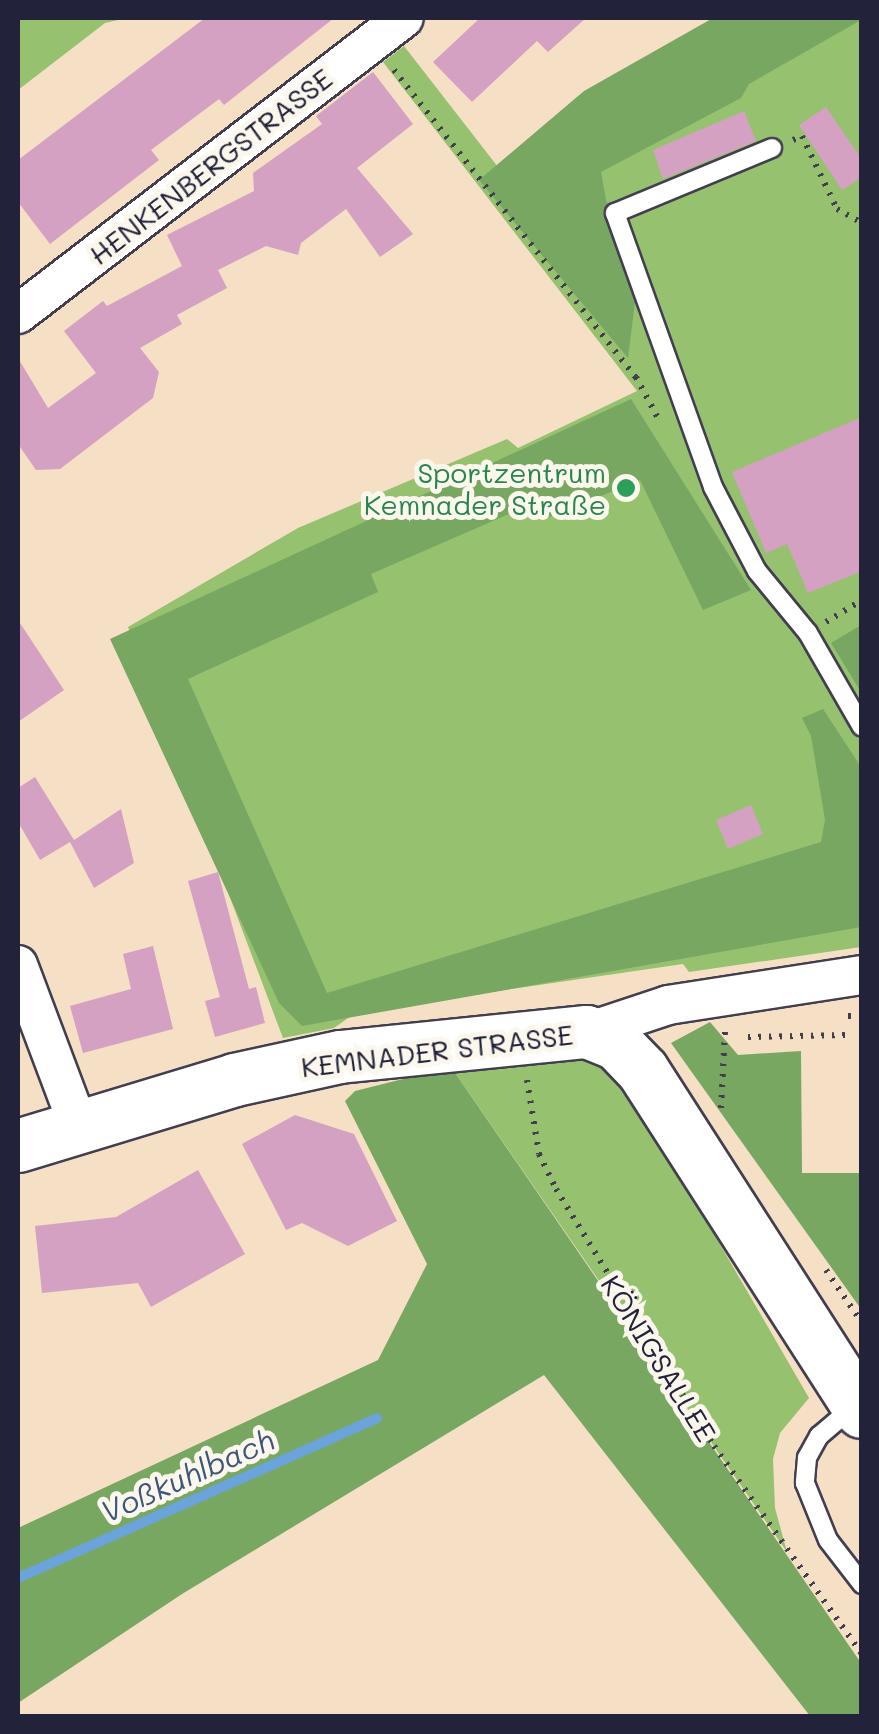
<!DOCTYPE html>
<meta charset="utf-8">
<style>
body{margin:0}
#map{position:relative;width:879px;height:1734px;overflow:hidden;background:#f5dfc5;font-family:Mali,sans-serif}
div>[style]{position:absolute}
.green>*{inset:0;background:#96c16f}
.forest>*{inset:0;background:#78a762}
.stream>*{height:10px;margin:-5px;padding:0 5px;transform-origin:5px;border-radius:5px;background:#6aa4da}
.building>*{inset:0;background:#d4a1c2}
.path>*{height:6px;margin-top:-3px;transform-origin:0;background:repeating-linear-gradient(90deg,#423e50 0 2.5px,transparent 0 10.5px)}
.roads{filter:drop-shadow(2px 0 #423e50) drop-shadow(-2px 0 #423e50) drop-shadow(0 2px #423e50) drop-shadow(0 -2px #423e50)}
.lane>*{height:18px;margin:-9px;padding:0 9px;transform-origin:9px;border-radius:9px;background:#fff}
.street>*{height:38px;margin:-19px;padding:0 19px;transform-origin:19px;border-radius:19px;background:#fff}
.secondary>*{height:52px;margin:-26px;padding:0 26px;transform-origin:26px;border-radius:26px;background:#fff}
.dots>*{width:28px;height:28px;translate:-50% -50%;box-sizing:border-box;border:5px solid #fbf7ec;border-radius:50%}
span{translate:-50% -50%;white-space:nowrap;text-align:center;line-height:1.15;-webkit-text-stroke:10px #fbf7ec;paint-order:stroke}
.street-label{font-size:28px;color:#22223b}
.leisure-label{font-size:28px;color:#27864d}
.right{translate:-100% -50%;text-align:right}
.water-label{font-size:30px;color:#3f567b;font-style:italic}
.frame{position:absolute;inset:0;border:20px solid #22223b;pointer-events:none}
</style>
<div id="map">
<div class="green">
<i style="clip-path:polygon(18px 18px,127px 18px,105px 23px,18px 90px)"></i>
<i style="clip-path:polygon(861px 18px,861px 947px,689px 972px,683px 964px,477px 994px,351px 1016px,334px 1028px,283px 1038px,128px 627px,298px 528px,507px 439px,518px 448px,637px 391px,383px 62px,404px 46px,498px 167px)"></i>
<i style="clip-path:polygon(595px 1045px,641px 1108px,809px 1398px,780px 1433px,773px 1459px,775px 1508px,787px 1552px,451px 1067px)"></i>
</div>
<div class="forest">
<i style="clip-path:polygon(713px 18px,861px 20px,749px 84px,741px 98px,601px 172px,610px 222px,637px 286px,628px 358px,479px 180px,584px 91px)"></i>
<i style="clip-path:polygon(631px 399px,751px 590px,703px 610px,640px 480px,547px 518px,539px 501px,371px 574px,378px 592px,188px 679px,327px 993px,821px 842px,825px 820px,811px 736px,802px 718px,823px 709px,861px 767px,861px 927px,302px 1026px,279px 1003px,110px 639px)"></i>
<i style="clip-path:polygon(861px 625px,861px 692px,831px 643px)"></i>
<i style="clip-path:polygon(710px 1022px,738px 1055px,801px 1051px,802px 1173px,861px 1173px,861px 1309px,671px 1043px)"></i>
<i style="clip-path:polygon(451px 1067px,861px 1663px,861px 1716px,810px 1716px,544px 1375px,182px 1594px,18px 1703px,18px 1528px,378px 1360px,427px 1264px,345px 1101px,355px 1091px)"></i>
</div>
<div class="stream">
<i style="left:18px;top:1578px;width:393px;rotate:-24deg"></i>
</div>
<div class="building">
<i style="clip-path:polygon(205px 18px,334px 18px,224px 105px,219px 99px,151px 150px,159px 160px,50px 244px,18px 202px,18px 160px)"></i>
<i style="clip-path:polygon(480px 18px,586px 18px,548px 52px,537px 41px,472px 102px,433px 62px)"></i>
<i style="clip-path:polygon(373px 72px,413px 124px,357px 168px,413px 234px,380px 257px,346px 209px,301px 243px,298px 255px,266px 246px,218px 270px,227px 288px,177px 315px,182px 324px,140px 348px,159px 372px,153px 398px,60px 469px,36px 470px,18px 444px,18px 358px,48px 408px,96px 373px,64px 331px,103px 301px,107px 306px,182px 266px,167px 235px,254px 191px,253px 173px,322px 124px,316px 116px)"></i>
<i style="clip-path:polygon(826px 107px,862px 160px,862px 177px,842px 190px,799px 125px)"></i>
<i style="clip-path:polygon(744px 111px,756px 141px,663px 179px,653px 150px)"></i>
<i style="clip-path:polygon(862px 417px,862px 571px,808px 593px,787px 544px,766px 553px,732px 472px)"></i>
<i style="clip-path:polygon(18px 620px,64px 690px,18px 722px)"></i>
<i style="clip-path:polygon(35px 777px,74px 840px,121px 809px,134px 863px,94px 888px,70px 842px,40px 860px,18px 822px,18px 788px)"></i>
<i style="clip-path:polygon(751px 805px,763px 834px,728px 849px,716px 820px)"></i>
<i style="clip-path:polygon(218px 872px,249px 989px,256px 987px,265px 1023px,215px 1037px,205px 1001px,220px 997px,188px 881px)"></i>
<i style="clip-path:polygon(153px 946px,173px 1029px,83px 1053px,70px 1006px,131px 989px,123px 954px)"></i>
<i style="clip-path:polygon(295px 1115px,354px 1134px,397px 1221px,348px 1246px,302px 1223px,286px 1230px,242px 1144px)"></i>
<i style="clip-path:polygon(198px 1170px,245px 1254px,151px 1307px,138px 1283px,42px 1293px,35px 1226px,116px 1217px)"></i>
</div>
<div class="path">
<i style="left:394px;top:70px;width:391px;rotate:51.8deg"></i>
<i style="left:636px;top:377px;width:51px;rotate:61.9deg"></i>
<i style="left:793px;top:140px;width:10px;rotate:-24deg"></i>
<i style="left:802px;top:136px;width:81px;rotate:64.4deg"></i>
<i style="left:837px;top:209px;width:29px;rotate:29deg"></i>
<i style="left:826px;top:622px;width:42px;rotate:-31.4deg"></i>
<i style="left:848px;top:1016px;width:14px"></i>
<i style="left:748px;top:1037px;width:98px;rotate:-1.2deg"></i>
<i style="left:527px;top:1080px;width:75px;rotate:80.8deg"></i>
<i style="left:539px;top:1154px;width:39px;rotate:64deg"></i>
<i style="left:556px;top:1189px;width:302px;rotate:58.4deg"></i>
<i style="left:714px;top:1446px;width:255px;rotate:54.6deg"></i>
<i style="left:721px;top:1108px;width:77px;rotate:-87deg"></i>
<i style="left:826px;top:1270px;width:64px;rotate:55.8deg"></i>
</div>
<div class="roads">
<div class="lane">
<i style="left:772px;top:148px;width:170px;rotate:157.5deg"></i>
<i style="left:615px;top:213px;width:291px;rotate:70.3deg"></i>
<i style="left:713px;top:487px;width:95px;rotate:62.4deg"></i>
<i style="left:757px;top:571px;width:80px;rotate:50.6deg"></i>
<i style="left:808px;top:633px;width:108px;rotate:60.1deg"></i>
<i style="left:852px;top:1408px;width:43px;rotate:139.7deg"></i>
<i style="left:819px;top:1436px;width:25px;rotate:119deg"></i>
<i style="left:807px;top:1458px;width:25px;rotate:95deg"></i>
<i style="left:805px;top:1483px;width:61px;rotate:68deg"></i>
<i style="left:828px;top:1540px;width:56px;rotate:52.3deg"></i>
</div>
<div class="street">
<i style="left:18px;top:314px;width:486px;rotate:-37.5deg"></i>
<i style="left:18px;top:965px;width:173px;rotate:69.4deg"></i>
<i style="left:587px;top:1032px;width:85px;rotate:-18.4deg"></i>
<i style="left:668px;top:1005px;width:196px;rotate:-8.8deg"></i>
</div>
<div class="secondary">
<i style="left:18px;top:1146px;width:227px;rotate:-16.9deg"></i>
<i style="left:235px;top:1080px;width:107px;rotate:-12.4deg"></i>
<i style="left:340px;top:1057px;width:248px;rotate:-5.8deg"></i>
<i style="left:587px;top:1032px;width:32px;rotate:22deg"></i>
<i style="left:617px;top:1044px;width:37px;rotate:46deg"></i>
<i style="left:643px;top:1071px;width:405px;rotate:57.3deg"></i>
</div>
</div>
<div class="dots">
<i style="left:626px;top:488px;background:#2e9e5b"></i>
</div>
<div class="street-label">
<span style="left:210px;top:166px;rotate:-38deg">HENKENBERGSTRASSE</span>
<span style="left:437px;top:1050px;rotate:-7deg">KEMNADER STRASSE</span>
<span style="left:659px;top:1358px;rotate:58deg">KÖNIGSALLEE</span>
</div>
<div class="leisure-label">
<span class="right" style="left:606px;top:488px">Sportzentrum<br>Kemnader Straße</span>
</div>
<div class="water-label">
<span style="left:187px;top:1475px;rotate:-24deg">Voßkuhlbach</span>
</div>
<div class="frame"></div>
</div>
